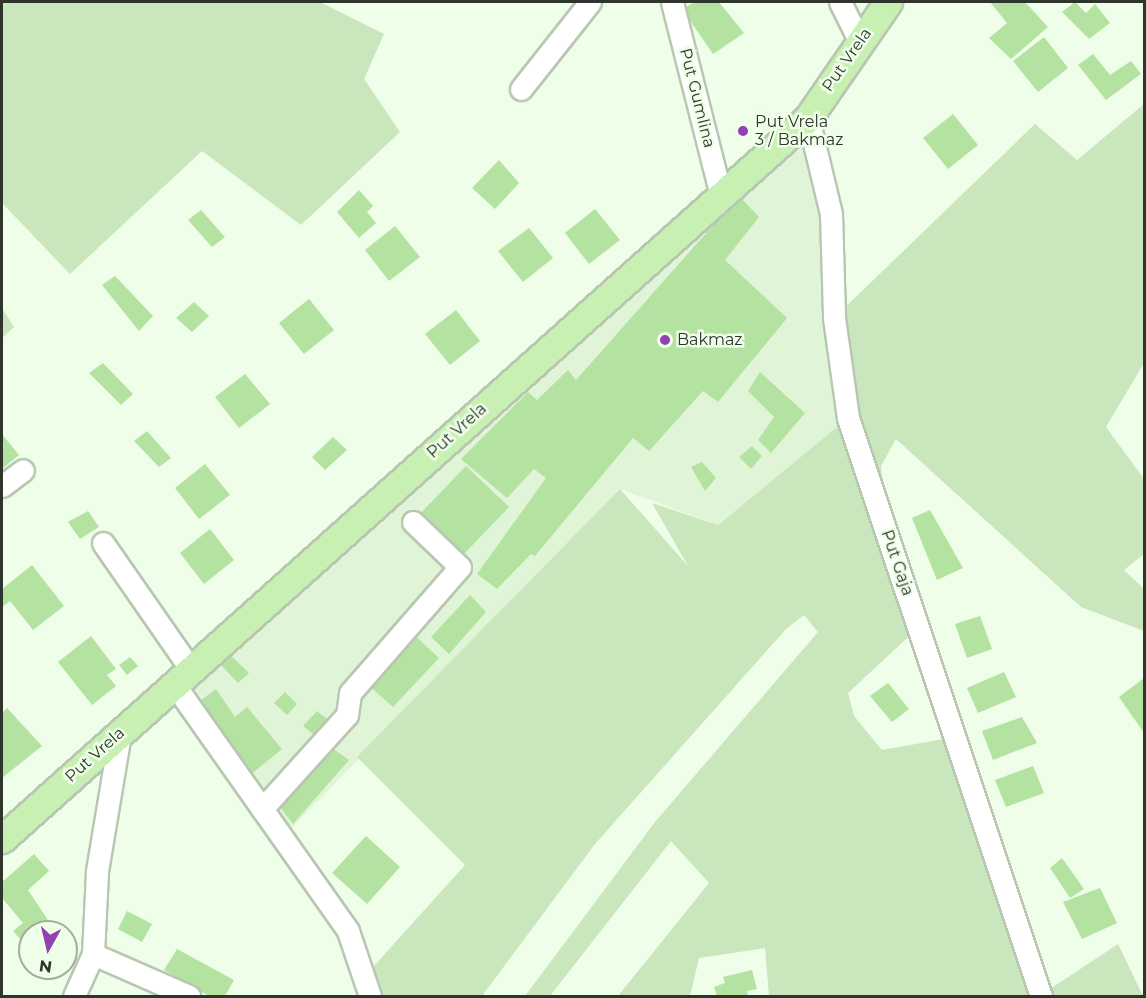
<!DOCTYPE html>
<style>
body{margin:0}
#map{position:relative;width:1146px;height:998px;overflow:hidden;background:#eefee8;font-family:Montserrat,sans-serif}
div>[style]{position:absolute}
.built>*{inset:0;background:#e0f4d8}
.green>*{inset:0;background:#c9e6bc}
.building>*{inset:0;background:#b4e2a0}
.roads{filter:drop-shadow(2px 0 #b8c7b2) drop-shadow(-2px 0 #b8c7b2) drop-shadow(0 2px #b8c7b2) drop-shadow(0 -2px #b8c7b2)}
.minor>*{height:21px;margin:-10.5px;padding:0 10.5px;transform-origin:10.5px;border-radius:10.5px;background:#fff}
.major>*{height:27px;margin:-13.5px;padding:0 13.5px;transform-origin:13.5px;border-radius:13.5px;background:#c7f0b2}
.dots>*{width:16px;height:16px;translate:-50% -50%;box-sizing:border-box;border:3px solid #eefee8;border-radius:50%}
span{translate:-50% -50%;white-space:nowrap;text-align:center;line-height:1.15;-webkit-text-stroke:5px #eefee8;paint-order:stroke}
.street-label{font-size:16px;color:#2f342c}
.poi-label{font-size:16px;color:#2f342c}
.left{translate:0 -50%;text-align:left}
.frame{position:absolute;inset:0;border:3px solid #2f342c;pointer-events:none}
.north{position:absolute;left:18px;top:920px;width:60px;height:60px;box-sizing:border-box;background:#eefee8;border:2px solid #a2ad9d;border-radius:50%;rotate:188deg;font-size:16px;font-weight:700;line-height:24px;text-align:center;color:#2f342c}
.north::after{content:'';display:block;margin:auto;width:21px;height:27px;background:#9341b0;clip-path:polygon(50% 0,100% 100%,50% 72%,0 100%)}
</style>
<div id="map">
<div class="built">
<i style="clip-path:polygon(808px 118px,848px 418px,718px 525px,620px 489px,281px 839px,174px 684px)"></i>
</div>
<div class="green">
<i style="clip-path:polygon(2px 2px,320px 2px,384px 34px,364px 79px,400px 132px,301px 225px,202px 151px,70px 274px,2px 203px)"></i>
<i style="clip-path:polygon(1144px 104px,1144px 363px,1106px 427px,1144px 479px,1144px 554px,1124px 570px,1144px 589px,1144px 631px,1081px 607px,896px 439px,881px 466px,888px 538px,919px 627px,848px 693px,854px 716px,882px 750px,955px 737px,1041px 995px,1118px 944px,1143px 996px,769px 996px,765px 948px,699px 958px,690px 996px,618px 996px,709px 883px,671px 841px,550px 996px,525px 996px,655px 822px,818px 632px,804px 615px,786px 629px,595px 844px,482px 996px,370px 996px,364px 977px,465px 865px,357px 757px,620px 489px,688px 566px,652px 503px,718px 525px,848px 418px,834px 318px,1035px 124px,1077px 160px)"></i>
<i style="clip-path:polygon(2px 308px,14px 327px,2px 338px)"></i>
</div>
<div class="building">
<i style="clip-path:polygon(695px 2px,719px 2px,744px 33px,713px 54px,682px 9px)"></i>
<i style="clip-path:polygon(990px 2px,1025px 2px,1048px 27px,1011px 59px,989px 38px,1007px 23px)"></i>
<i style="clip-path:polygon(1075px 2px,1086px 13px,1095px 4px,1110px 23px,1089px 39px,1062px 12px)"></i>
<i style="clip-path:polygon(1044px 37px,1068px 68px,1038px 92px,1013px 61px)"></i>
<i style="clip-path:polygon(1093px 54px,1110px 75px,1131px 61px,1141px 74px,1106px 100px,1078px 65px)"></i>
<i style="clip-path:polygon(953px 114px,978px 145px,948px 169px,923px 138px)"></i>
<i style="clip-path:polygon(499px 160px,519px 183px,495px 209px,472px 188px)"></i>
<i style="clip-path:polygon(359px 190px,373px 206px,367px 212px,376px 223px,359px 238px,337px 212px)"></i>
<i style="clip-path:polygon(739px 196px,759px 217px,725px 260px,787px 318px,718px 402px,703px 391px,649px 451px,633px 438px,535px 556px,531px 554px,497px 589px,477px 574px,546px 478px,534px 469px,507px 498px,461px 459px,528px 392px,537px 400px,568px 370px,576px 380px)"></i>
<i style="clip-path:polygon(595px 209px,620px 240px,589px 264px,565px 233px)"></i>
<i style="clip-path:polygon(201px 210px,225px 237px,212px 247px,188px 220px)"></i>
<i style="clip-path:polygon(395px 226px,420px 257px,389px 281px,365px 250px)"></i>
<i style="clip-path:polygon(529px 228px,553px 258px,523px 282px,498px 251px)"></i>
<i style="clip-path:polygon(115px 276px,153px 316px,139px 331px,102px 285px)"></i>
<i style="clip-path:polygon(309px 299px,334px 330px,304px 354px,279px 323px)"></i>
<i style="clip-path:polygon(194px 302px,209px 316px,192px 332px,176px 318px)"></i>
<i style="clip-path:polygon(456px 310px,480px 341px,450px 365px,425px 334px)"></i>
<i style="clip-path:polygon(103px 363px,133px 394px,121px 405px,89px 373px)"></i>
<i style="clip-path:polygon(760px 372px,805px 413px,771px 453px,758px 440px,774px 417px,748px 391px)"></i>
<i style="clip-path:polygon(245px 374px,270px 404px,239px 428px,215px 397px)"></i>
<i style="clip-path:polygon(147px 431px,171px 458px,159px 467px,134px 441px)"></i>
<i style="clip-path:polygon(2px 434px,19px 455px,2px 469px)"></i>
<i style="clip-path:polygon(333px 437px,347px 450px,325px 470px,312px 457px)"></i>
<i style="clip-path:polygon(752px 446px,762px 456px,751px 469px,739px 457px)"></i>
<i style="clip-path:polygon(702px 462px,716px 478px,705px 491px,691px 467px)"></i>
<i style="clip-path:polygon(205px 464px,230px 495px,199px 519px,175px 488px)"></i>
<i style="clip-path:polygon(466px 466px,509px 507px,461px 557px,418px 516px)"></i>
<i style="clip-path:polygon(930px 510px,963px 568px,937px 580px,912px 518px)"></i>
<i style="clip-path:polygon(88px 511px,99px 527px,80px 539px,68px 522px)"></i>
<i style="clip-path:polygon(210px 529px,234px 560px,204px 584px,180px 553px)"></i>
<i style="clip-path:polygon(32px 565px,64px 606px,33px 630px,10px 601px,2px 607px,2px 589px)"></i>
<i style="clip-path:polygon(470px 595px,486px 612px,449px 654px,431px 637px)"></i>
<i style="clip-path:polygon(980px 616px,992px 649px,967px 658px,955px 624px)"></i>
<i style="clip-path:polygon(411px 632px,439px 658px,393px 707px,366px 683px)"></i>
<i style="clip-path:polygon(91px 636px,116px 669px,107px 675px,116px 686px,92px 705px,58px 662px)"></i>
<i style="clip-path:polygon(228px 653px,249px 673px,238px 683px,219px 663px)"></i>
<i style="clip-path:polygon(130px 657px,138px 666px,127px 675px,119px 665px)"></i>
<i style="clip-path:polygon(1004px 672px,1016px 697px,978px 713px,967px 688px)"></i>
<i style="clip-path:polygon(1144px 678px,1144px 733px,1119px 697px)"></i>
<i style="clip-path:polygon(888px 683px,909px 709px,892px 722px,870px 696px)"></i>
<i style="clip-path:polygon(216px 689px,235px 717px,247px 707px,282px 749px,249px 776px,197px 703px)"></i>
<i style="clip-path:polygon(285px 692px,297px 704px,287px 715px,274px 703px)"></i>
<i style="clip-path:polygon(7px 708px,42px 746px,2px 778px,2px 713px)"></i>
<i style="clip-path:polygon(317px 711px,332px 723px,318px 738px,303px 726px)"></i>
<i style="clip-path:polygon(1022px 717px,1037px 743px,993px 760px,982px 731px)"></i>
<i style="clip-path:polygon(328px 745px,349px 760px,293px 824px,277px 803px)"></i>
<i style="clip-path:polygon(1033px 766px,1044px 793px,1006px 807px,995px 780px)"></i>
<i style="clip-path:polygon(366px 836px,400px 867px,367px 904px,332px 873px)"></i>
<i style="clip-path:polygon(34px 854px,49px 871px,28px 890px,50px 923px,30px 932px,24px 944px,13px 931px,23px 923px,2px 898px,2px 882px)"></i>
<i style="clip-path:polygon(1062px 858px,1084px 889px,1070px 898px,1050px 868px)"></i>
<i style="clip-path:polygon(1100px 888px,1117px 923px,1082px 939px,1063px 902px)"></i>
<i style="clip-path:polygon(127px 911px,152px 924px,142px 942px,118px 929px)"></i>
<i style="clip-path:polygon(177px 949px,234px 980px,225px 996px,209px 996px,164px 970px)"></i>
<i style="clip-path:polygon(752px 970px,757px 989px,747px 991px,748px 996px,717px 996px,714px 987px,725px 983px,723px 977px)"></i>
</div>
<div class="roads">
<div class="minor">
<i style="left:672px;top:2px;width:199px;rotate:75.8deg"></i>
<i style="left:840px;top:2px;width:45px;rotate:63.4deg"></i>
<i style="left:521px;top:89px;width:111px;rotate:-51.6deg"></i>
<i style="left:808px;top:118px;width:99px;rotate:76.5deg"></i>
<i style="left:831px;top:214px;width:104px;rotate:88.3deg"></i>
<i style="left:834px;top:318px;width:101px;rotate:82deg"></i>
<i style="left:848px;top:418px;width:609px;rotate:71.54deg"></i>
<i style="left:2px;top:486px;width:26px;rotate:-37deg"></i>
<i style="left:103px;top:543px;width:152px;rotate:55.2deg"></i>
<i style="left:174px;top:684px;width:302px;rotate:54.8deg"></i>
<i style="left:348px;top:931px;width:69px;rotate:71.3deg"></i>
<i style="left:262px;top:809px;width:127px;rotate:-47.9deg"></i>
<i style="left:347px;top:715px;width:22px;rotate:-82deg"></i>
<i style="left:350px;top:693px;width:167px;rotate:-48.9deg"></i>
<i style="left:460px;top:567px;width:65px;rotate:-136.2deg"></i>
<i style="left:93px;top:954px;width:105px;rotate:23.6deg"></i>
<i style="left:74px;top:996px;width:46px;rotate:-65.7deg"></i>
<i style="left:93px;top:954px;width:83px;rotate:-87.2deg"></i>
<i style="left:97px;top:871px;width:140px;rotate:-80.5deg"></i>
</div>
<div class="major">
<i style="left:2px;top:839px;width:1081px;rotate:-41.81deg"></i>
<i style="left:808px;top:118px;width:141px;rotate:-55.4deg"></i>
</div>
</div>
<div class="dots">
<i style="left:743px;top:131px;background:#9341b0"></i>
<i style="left:665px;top:340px;background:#9341b0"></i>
</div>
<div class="street-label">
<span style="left:847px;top:60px;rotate:-55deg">Put Vrela</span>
<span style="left:697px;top:98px;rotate:76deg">Put Gumlina</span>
<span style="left:457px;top:431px;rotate:-42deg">Put Vrela</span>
<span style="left:897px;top:563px;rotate:71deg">Put Gaja</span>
<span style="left:95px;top:755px;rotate:-42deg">Put Vrela</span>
</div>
<div class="poi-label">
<span class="left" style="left:755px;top:131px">Put Vrela<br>3 / Bakmaz</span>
<span class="left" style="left:677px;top:340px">Bakmaz</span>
</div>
<div class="frame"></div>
<div class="north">N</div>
</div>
